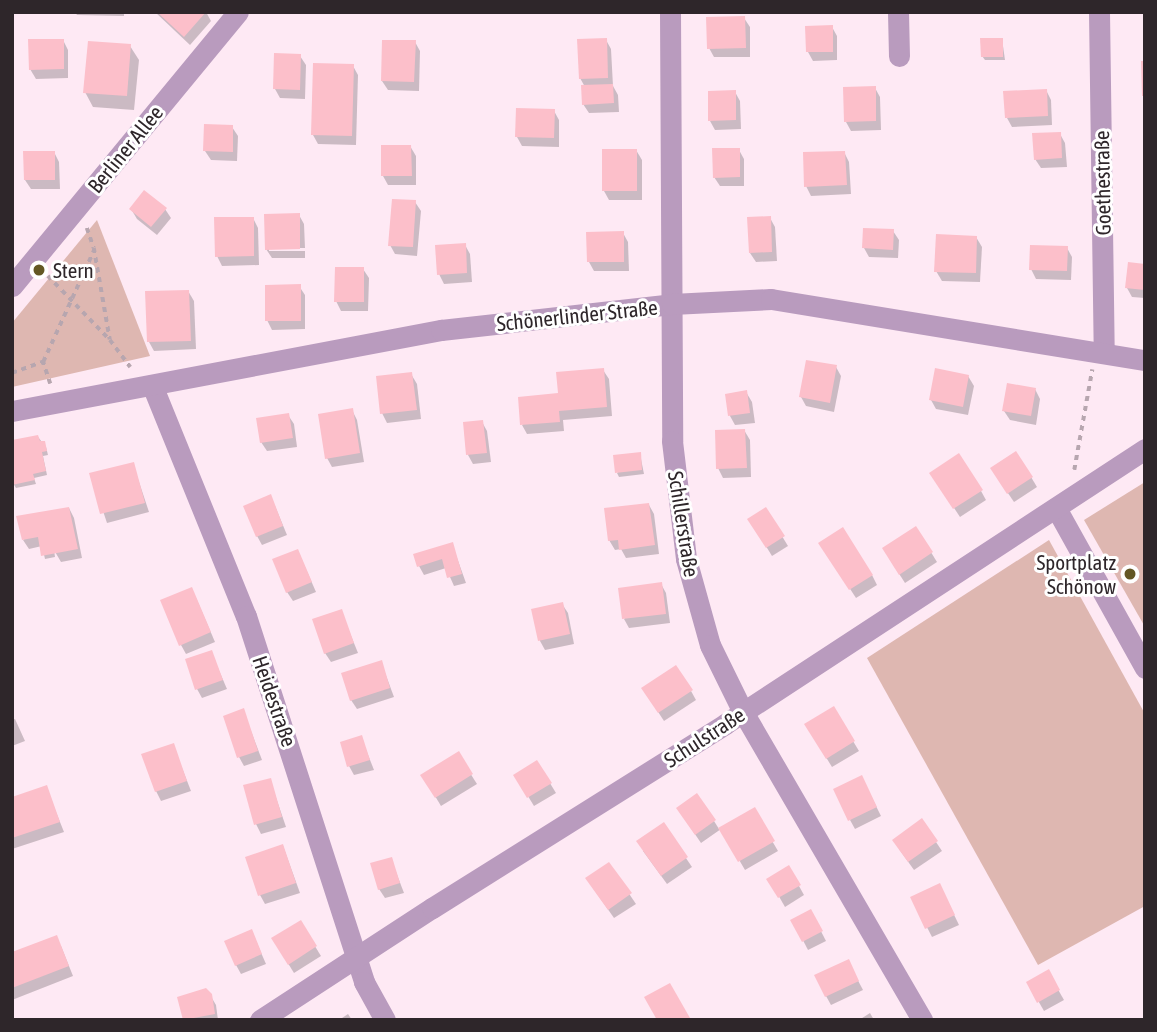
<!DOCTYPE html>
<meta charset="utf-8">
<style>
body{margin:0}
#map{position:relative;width:1157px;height:1032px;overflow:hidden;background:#fee9f4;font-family:"Asap Condensed",sans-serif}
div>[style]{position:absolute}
.green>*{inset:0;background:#deb7b1}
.shadow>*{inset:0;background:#0003}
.building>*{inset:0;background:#fcbfca}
.path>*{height:3.5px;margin-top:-1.75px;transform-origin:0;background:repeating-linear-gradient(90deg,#b7a6af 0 5px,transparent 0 10px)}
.minor>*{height:21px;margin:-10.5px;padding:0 10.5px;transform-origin:10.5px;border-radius:10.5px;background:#b99bbe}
.dots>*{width:19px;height:19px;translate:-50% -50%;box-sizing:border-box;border:4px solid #fff;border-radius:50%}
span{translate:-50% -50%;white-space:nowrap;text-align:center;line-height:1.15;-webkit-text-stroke:6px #fff;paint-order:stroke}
.street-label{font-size:21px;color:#2e262a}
.poi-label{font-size:21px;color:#2e262a}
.left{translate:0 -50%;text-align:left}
.right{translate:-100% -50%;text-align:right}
.frame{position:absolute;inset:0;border:14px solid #2e262a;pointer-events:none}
</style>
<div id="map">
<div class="green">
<i style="clip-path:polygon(97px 220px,150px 356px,12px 387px,12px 323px)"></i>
<i style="clip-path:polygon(1145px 482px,1145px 627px,1084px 520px)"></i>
<i style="clip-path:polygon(1049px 540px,1145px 714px,1145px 906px,1038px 965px,867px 658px)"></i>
</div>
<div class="shadow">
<i style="clip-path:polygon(75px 12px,124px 12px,124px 16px,77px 15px)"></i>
<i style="clip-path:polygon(155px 12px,206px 12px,211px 21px,190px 45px)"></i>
<i style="clip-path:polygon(744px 18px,750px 27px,750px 57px,714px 57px,709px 48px)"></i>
<i style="clip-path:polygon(832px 27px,837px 36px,837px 60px,813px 61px,808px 52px)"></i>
<i style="clip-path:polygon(1002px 39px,1005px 60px,985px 60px,982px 56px)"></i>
<i style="clip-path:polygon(63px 40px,68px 50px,68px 78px,36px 79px,30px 69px)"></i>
<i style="clip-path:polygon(606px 40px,611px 49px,613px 86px,618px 95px,619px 112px,589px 113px,583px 104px,585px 87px,580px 78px)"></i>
<i style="clip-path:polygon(415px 42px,420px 51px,419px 91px,388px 90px,382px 81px)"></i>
<i style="clip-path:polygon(130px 46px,139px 60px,134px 110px,93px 107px,85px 92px)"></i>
<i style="clip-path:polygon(300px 56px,306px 65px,305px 99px,280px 98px,275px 89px)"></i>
<i style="clip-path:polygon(353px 66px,358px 75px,356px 145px,318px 144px,313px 135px)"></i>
<i style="clip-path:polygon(875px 88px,880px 97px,881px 130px,851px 131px,846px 122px)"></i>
<i style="clip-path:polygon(1046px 90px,1051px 100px,1052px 125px,1012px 127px,1007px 118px)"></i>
<i style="clip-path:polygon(735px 92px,740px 101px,741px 129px,715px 130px,710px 121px)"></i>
<i style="clip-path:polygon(554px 111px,559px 120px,559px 147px,522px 146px,517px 137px)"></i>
<i style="clip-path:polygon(232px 127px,238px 136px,237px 161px,211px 160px,205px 151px)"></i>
<i style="clip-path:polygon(1060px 134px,1065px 143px,1067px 167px,1041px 168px,1035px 159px)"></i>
<i style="clip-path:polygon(410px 146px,416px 156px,416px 185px,388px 185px,383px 176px)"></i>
<i style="clip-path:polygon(636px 150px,642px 160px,642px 200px,609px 200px,604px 191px)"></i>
<i style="clip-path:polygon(739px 150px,744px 159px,744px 186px,720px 186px,714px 177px)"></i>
<i style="clip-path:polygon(54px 152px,59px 162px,60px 189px,31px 189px,25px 180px)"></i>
<i style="clip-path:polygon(844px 152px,849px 162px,851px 194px,811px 196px,806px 186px)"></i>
<i style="clip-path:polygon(415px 202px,421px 211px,417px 256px,395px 254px,390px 245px)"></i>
<i style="clip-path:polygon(131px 209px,165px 209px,171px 218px,157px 235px,137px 219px)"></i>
<i style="clip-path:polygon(299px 215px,304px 224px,305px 248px,269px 248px,269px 251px,305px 251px,305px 258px,272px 258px,266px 249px)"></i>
<i style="clip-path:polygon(253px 218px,258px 228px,259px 265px,222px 266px,217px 256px)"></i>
<i style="clip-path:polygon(770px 218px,775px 227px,777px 261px,756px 262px,750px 253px)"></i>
<i style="clip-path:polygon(893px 231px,899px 240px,898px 258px,869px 257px,864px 248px)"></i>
<i style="clip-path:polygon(623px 233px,628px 242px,629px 271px,594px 271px,589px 262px)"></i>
<i style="clip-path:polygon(976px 237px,982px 247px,980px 282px,942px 281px,936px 271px)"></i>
<i style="clip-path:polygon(465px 245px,470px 254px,472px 282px,444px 284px,439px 274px)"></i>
<i style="clip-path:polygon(1067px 248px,1072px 257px,1071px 280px,1036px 279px,1031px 269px)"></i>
<i style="clip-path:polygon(1145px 266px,1145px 298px,1132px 297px,1127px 288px)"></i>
<i style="clip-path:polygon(363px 269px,369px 278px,368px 311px,341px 311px,336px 301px)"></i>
<i style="clip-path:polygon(299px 286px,305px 295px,305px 329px,272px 330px,267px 320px)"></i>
<i style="clip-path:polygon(188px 291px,194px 301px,196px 349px,154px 351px,149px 342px)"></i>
<i style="clip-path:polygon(836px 367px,841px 376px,834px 412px,806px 406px,801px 397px)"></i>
<i style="clip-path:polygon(603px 370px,609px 379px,612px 416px,563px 420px,564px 431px,527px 434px,522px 425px,560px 395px)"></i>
<i style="clip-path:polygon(411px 374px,417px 384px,421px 419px,387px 423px,382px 413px)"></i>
<i style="clip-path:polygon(968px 376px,974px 386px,968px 415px,936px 409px,931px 400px)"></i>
<i style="clip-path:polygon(1035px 389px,1040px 399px,1036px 425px,1010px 420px,1004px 411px)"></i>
<i style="clip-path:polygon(746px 392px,752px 402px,755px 423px,735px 425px,730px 416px,727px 395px)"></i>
<i style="clip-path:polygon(352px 410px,357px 420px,364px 462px,332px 467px,327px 458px)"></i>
<i style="clip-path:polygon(288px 415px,294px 424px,297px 447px,267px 451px,261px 442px)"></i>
<i style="clip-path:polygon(482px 422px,487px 431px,491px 462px,473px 464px,468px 455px)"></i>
<i style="clip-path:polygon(744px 430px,750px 440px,751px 477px,723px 478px,718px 468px)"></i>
<i style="clip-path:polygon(38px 437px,46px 447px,48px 455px,43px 456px,47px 475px,34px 478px,36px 484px,16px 488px,13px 483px)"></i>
<i style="clip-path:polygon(640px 454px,644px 474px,619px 477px,617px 473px)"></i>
<i style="clip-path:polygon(133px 464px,149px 512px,107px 523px,91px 475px)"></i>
<i style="clip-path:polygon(997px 477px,1031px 477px,1037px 487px,1014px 502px)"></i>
<i style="clip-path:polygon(937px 482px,981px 491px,986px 500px,960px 517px)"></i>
<i style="clip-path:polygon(649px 505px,654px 514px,659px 554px,626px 558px,621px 549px,615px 550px,609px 540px)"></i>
<i style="clip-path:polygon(275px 506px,287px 535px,262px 545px,257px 536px)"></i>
<i style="clip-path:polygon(69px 508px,74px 518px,82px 558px,61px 562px,54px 550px,55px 557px,45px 559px,42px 546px,29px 549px,23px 540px)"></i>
<i style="clip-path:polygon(766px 510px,788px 546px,772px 556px,750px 520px)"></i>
<i style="clip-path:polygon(916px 528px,937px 562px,905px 583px,889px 558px)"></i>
<i style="clip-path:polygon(452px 544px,466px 583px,454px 586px,446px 568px,424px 575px,419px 566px)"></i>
<i style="clip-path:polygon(298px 551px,316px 592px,293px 601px,287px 592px)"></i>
<i style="clip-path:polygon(826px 552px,872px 575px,877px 585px,856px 598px)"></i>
<i style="clip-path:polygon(661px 584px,666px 593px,670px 623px,629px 628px,624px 619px)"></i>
<i style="clip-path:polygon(196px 598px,215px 642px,186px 654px,181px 645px)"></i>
<i style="clip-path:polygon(562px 604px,568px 613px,574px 644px,545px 650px,540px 641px,533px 610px)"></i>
<i style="clip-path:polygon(341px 611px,358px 653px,331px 662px,325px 653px)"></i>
<i style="clip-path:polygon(211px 652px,227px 689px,202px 698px,197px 689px)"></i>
<i style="clip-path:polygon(381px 662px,394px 697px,357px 709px,351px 700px)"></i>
<i style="clip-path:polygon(691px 691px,696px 700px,664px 721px,649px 698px)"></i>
<i style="clip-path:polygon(833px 708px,859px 751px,832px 767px,806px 725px)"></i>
<i style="clip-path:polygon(243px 710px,262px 760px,244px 766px,239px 757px)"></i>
<i style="clip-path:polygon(15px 719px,25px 741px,12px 746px,12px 720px)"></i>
<i style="clip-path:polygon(361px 737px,374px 770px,354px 775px,349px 766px)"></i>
<i style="clip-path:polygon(173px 745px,191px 791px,161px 801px,156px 791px)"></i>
<i style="clip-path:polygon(458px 754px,477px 784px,441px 806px,423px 776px)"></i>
<i style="clip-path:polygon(537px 762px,556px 793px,534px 806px,515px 775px)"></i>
<i style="clip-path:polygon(270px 780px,286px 827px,261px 834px,256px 824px)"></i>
<i style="clip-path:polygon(866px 786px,881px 816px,855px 829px,850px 820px)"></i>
<i style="clip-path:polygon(46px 787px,64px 832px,12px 849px,12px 799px)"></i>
<i style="clip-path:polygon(754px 810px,778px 851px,745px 870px,721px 829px,701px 843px,684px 818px,714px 821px,719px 829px)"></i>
<i style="clip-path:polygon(663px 824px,692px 867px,667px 884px,643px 851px)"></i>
<i style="clip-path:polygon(936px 842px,942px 851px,914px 870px,899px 849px)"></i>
<i style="clip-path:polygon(283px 846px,300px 893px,265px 904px,260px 895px)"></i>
<i style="clip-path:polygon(391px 859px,404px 893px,385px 898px,379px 889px)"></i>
<i style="clip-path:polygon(609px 864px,636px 904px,614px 918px,593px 888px)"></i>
<i style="clip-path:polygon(789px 868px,804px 895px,785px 907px,769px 879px)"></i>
<i style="clip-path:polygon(944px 894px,959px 925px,932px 937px,912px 898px)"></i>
<i style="clip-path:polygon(811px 912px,826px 941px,808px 950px,793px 921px)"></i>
<i style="clip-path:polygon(300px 922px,321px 956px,294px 973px,273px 939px)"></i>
<i style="clip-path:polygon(256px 941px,266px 964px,241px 974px,236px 965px)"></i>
<i style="clip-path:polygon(61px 946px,73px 976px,12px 1000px,12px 954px)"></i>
<i style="clip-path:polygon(853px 971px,863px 990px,831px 1005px,826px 996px)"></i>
<i style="clip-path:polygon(1048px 972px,1064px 1000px,1044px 1011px,1028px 983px)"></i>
<i style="clip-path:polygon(210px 995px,216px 1005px,218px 1020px,185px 1020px,179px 998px)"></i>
<i style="clip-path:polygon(870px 1013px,874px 1020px,859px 1020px)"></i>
<i style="clip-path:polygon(348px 1014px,352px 1020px,339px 1020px)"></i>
</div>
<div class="building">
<i style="clip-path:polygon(157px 12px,206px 12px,184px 37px)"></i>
<i style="clip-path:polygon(745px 16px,746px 48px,707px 49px,706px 17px)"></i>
<i style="clip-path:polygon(833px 25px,833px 52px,806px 52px,805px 26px)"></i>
<i style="clip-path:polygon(607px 38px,608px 78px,579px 79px,577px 39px)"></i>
<i style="clip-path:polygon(980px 38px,1003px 38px,1003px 57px,981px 57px)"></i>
<i style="clip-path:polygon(28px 39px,64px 39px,64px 69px,29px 70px)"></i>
<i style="clip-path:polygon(382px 40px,416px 40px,414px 82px,381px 81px)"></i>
<i style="clip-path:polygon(88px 41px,131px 44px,127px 96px,83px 93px)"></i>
<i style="clip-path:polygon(274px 53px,301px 54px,300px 90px,273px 89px)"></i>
<i style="clip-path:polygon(1141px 61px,1145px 61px,1145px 96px,1142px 96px)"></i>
<i style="clip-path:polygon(313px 63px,354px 64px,352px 136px,311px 135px)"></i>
<i style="clip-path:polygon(613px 84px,614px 103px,582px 105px,581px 85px)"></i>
<i style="clip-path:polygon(876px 86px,876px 121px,844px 122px,843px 87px)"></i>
<i style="clip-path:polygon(1047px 89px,1048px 116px,1005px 118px,1003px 91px)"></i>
<i style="clip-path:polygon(736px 90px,736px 120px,708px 121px,708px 91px)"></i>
<i style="clip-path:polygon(516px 108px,555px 109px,554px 138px,515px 137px)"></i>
<i style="clip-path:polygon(204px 124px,233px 125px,233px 152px,203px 151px)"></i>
<i style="clip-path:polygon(1061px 132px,1062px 158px,1034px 160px,1032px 133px)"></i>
<i style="clip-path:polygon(381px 145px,411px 145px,412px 176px,381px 176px)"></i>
<i style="clip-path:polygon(712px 148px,740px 148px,740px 177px,713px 178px)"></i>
<i style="clip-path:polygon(602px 149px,637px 149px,637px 191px,602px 191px)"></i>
<i style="clip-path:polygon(23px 151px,55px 151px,55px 180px,24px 180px)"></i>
<i style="clip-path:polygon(845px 151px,847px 185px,804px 187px,803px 152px)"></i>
<i style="clip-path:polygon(144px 190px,167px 208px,151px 227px,129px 209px)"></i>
<i style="clip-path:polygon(392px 199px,416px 200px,413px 247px,388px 246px)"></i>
<i style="clip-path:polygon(300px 213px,300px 249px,265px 250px,264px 214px)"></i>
<i style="clip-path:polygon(771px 216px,772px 252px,749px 253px,747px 217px)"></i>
<i style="clip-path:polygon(214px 217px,254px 217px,254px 256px,215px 257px)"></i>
<i style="clip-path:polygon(863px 228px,894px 229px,893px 250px,862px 248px)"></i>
<i style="clip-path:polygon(624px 231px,624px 262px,587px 262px,586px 232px)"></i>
<i style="clip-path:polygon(936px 234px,977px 236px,976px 273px,934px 272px)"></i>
<i style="clip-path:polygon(466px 243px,467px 273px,437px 275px,435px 245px)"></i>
<i style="clip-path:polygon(1030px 245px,1068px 246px,1067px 271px,1029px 270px)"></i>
<i style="clip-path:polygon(1128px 262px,1145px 264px,1145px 290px,1125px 288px)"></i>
<i style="clip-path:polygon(335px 267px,364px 267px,364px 302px,334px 302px)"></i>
<i style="clip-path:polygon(301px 284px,301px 321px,265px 321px,265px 285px)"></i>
<i style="clip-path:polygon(189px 290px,191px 341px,147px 342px,145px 291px)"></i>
<i style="clip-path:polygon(806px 360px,837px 365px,830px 403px,799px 397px)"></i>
<i style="clip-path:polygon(604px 368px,607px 407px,559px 411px,560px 422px,520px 425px,518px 397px,558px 393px,556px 372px)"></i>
<i style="clip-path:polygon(935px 368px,969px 375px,963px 407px,929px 400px)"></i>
<i style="clip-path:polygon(412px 372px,417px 410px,380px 414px,376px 376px)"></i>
<i style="clip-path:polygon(1007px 383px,1036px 388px,1031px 416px,1002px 411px)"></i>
<i style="clip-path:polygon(747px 390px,750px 413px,728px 416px,725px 394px)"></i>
<i style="clip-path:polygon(353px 408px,360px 453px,325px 459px,318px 414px)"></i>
<i style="clip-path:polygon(289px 413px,293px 438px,260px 443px,256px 418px)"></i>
<i style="clip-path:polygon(483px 420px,487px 453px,466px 455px,463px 422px)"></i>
<i style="clip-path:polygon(745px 429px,747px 468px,716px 469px,715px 430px)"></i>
<i style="clip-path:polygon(38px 435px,40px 441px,45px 441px,47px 451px,42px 452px,46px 471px,33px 474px,35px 480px,12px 485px,12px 440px)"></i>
<i style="clip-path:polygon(1016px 451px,1033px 477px,1007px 494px,990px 468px)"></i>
<i style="clip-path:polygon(641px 452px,642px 470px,615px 473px,613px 455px)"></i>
<i style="clip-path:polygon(959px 453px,983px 490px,953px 509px,929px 473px)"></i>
<i style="clip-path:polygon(134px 462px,145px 503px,100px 514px,89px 473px)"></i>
<i style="clip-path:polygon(271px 494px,283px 526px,256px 537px,243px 506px)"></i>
<i style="clip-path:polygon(649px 503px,655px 545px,619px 550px,618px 540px,608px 541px,604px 508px)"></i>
<i style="clip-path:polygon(69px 507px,78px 549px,41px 556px,38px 537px,22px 540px,16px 516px)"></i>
<i style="clip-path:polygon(766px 507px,785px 536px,766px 548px,747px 519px)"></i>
<i style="clip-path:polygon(916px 526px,933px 552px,899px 575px,882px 548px)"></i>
<i style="clip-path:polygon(843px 527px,873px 575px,849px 590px,818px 543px)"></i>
<i style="clip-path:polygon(453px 542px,462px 574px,447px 578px,442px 559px,417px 567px,413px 554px)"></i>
<i style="clip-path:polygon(298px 549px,312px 582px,286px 593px,272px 559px)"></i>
<i style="clip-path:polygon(662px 582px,666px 614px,622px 619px,618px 588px)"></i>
<i style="clip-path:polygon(192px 587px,211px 632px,179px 646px,160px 600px)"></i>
<i style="clip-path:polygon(563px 602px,570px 634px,538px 641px,531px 609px)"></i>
<i style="clip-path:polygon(342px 609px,354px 643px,324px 654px,312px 619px)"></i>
<i style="clip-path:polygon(212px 650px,223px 680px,195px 690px,185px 659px)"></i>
<i style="clip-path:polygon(382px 660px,390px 688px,350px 701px,341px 673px)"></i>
<i style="clip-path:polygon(676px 665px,693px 690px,658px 713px,641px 688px)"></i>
<i style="clip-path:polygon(834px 706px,855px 741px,826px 759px,804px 724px)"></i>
<i style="clip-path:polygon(244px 708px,258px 751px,237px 758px,223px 716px)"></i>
<i style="clip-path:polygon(362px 735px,370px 760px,347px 767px,340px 742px)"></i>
<i style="clip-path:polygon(174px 743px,187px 781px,155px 792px,141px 754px)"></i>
<i style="clip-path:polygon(459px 751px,473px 774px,435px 798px,420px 775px)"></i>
<i style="clip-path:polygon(537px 760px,552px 783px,527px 798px,513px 775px)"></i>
<i style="clip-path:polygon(862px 775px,877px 807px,848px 821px,833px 789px)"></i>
<i style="clip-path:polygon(271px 778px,282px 817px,254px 825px,243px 785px)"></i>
<i style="clip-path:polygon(47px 785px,60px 822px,12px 838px,12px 797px)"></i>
<i style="clip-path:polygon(697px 793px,716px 820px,695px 835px,676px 808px)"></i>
<i style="clip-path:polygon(755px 807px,775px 841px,738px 862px,718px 828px)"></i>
<i style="clip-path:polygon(922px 818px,938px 841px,908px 862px,892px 840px)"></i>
<i style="clip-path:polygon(664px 822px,688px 857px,661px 876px,636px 841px)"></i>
<i style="clip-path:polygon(283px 844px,296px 883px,258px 896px,245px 857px)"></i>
<i style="clip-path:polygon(392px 857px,400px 883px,378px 890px,370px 863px)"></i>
<i style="clip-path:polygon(609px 862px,632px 893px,608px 910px,585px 878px)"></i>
<i style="clip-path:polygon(789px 865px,801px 885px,778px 898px,766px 879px)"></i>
<i style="clip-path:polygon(940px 883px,955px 915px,925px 929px,910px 897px)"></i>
<i style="clip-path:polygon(811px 909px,823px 931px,802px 942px,790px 920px)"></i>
<i style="clip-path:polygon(301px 920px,317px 946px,288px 965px,271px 938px)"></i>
<i style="clip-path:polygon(252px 929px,262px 954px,235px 966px,224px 941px)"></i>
<i style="clip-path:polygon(57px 935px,69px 966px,12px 988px,12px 952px)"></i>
<i style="clip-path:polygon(849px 959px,859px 981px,825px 997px,814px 975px)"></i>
<i style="clip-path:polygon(1049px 969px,1060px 990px,1037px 1003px,1026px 982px)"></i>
<i style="clip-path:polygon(670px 983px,690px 1018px,686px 1020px,657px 1020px,644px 997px)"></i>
<i style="clip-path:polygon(206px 988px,212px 994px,215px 1014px,183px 1020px,177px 997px)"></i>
</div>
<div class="path">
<i style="left:87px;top:228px;width:21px;rotate:71deg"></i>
<i style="left:94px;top:248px;width:93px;rotate:80.1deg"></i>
<i style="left:110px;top:340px;width:34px;rotate:53deg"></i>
<i style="left:48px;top:276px;width:89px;rotate:45.9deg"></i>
<i style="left:12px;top:373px;width:33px;rotate:-20deg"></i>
<i style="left:50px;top:384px;width:23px;rotate:-108deg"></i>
<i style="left:43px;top:362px;width:123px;rotate:-65.5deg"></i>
<i style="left:1074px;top:470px;width:102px;rotate:-79.8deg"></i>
</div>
<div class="minor">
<i style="left:670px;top:12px;width:429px;rotate:89.7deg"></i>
<i style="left:672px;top:441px;width:119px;rotate:83.2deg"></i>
<i style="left:686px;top:559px;width:89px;rotate:74.4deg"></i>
<i style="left:710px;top:645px;width:75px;rotate:63.8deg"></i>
<i style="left:743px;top:712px;width:356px;rotate:59.8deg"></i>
<i style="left:898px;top:12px;width:44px;rotate:88.7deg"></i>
<i style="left:1099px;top:12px;width:341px;rotate:89.2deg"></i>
<i style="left:12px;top:286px;width:355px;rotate:-50.5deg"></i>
<i style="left:152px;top:385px;width:249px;rotate:67.9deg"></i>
<i style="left:246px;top:616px;width:385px;rotate:72.1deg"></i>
<i style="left:364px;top:982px;width:43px;rotate:61.1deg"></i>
<i style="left:12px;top:411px;width:437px;rotate:-10.7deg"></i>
<i style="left:441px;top:330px;width:232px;rotate:-6.4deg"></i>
<i style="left:672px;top:304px;width:99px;rotate:-2.9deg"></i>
<i style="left:771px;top:299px;width:379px;rotate:9.3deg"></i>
<i style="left:1056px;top:508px;width:183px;rotate:60.9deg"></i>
<i style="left:260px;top:1020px;width:205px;rotate:-33.1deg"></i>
<i style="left:432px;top:908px;width:346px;rotate:-32.1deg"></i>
<i style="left:725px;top:724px;width:502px;rotate:-33.22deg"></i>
</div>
<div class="dots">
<i style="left:39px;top:270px;background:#635724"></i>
<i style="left:1130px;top:574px;background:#635724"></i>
</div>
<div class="street-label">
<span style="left:125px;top:149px;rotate:-51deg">Berliner Allee</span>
<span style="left:1102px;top:183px;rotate:-91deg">Goethestraße</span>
<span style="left:577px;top:315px;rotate:-6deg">Schönerlinder Straße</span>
<span style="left:684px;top:524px;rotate:81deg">Schillerstraße</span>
<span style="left:275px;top:701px;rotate:71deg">Heidestraße</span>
<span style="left:704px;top:737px;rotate:-33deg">Schulstraße</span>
</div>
<div class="poi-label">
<span class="left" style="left:53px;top:270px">Stern</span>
<span class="right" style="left:1116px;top:574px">Sportplatz<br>Schönow</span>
</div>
<div class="frame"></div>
</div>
